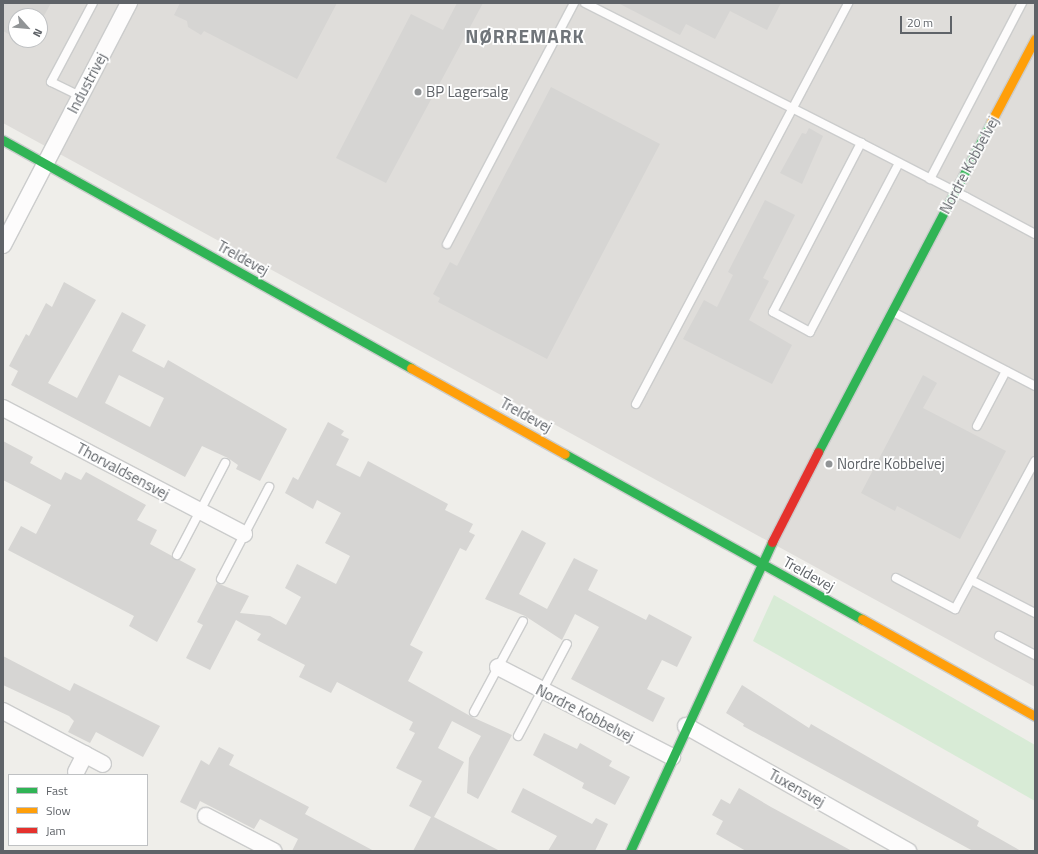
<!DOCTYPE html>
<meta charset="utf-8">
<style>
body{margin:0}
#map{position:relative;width:1038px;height:854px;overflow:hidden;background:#efeeea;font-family:"Titillium Web",sans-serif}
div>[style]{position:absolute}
.industrial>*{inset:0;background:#dfddda}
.green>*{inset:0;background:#d8ebd6}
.building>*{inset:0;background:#d6d5d3}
.roads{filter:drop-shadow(1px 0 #cbcccc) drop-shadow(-1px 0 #cbcccc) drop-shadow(0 1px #cbcccc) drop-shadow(0 -1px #cbcccc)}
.lane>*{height:8px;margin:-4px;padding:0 4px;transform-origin:4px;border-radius:4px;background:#fdfcfc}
.street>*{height:16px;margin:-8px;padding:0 8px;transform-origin:8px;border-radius:8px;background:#fdfcfc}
.fast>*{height:9px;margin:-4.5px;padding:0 4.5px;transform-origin:4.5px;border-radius:4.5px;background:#30b455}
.slow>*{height:9px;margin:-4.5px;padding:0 4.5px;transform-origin:4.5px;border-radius:4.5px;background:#ff9f0a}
.jam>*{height:9px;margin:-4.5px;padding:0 4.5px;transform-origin:4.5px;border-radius:4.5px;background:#e5322d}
.dots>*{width:11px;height:11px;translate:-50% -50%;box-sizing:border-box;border:2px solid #fff;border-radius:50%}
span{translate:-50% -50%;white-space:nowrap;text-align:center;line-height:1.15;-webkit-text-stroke:3.5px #fff;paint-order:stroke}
.street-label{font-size:15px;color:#5f6368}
.poi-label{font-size:15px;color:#5f6368}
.left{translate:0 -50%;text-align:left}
.district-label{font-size:19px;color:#70757a;font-weight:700;letter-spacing:1px}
.frame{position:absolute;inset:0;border:4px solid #5f6368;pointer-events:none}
.legend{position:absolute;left:8px;top:774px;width:140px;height:72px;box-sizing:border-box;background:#fff;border:1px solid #bfc1c3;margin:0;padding:5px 7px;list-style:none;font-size:12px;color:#5f6368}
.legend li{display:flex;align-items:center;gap:8px;height:20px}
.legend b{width:20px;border:1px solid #bfc1c3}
.north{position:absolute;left:8px;top:8px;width:40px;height:40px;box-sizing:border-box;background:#fff;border:1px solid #bfc1c3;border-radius:50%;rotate:117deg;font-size:11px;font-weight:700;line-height:16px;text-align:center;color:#5f6368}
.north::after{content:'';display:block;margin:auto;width:14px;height:18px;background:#919496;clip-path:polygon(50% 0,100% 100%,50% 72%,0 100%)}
.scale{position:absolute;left:900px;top:16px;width:52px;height:18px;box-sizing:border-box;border:2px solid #5f6368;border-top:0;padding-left:5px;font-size:12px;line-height:14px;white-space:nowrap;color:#5f6368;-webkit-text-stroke:3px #fff;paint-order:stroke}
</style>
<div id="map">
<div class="industrial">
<i style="clip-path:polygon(evenodd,3px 3px,1035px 3px,1035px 687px,3px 123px,3px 3px,16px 16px,40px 16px,40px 40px,16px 40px,16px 16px)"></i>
</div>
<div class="green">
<i style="clip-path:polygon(774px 595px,1035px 745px,1035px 801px,753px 641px)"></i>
</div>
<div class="building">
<i style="clip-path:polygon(3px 3px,51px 3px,40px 23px,40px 16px,16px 16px,16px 38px,3px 31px)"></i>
<i style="clip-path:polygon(180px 3px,337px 3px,297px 79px,204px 31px,201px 35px,188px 27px,187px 21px,174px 15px)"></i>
<i style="clip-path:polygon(457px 3px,483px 3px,386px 183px,336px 158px,411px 14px,443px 30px)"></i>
<i style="clip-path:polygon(618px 3px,781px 3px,767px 30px,730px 11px,715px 39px,686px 24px,680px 35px)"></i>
<i style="clip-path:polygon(551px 87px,660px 144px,547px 359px,438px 302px,440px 298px,433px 294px,450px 262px,457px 266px)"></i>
<i style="clip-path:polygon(809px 128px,823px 136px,802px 184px,780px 173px,802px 133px,806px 134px)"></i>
<i style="clip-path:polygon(765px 200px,795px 215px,763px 278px,769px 281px,749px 320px,792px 345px,772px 384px,683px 339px,704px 300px,717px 307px,733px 275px,728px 272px)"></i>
<i style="clip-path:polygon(evenodd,64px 282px,96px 300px,48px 383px,77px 398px,122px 312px,146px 325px,132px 351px,164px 368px,168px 360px,287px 429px,260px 481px,236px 469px,238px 465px,228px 458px,202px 446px,185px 477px,11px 385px,18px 371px,9px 366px,26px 334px,29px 336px,46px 303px,52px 307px,64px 282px,119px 375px,164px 398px,150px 427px,105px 403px,119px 375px)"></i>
<i style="clip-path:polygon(923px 375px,937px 383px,923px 408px,1006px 451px,960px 539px,897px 506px,895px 511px,861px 493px)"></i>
<i style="clip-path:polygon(328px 422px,344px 431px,341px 435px,349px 439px,336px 465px,360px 477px,368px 461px,448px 504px,445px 510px,473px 524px,469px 532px,475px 535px,466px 551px,460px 548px,410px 645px,423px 652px,408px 681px,472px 717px,512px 735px,478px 799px,467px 793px,469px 758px,481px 736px,452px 721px,438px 748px,464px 762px,434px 817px,500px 851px,413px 851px,431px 817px,409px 806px,422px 781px,396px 768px,415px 733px,409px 730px,413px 722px,337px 682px,331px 693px,299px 677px,305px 665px,257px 640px,261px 634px,236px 620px,210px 670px,186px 658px,203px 625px,197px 622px,217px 583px,249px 596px,240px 613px,270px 616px,286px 625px,301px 597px,285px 588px,297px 564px,336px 584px,350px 556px,325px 543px,341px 513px,317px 500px,313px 509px,285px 493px,293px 477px,298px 480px)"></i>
<i style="clip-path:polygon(3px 441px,33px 457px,30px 463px,61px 480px,65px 472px,81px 480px,86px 472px,146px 505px,137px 520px,157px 530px,150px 544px,196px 569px,157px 642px,129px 626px,134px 616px,8px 550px,21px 526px,36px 534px,51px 505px,3px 480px)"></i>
<i style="clip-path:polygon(522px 530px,546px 543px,519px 594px,547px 609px,574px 558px,598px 570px,588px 590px,646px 620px,649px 614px,692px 637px,677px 667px,662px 660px,647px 689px,665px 698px,653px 722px,571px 679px,599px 627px,575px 614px,562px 640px,525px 616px,485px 599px)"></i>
<i style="clip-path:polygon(3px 656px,70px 691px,74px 683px,160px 726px,143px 757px,96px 732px,90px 743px,68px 732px,74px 721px,69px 716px,3px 685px)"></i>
<i style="clip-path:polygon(742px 685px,809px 728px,811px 724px,979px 821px,977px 826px,1021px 851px,973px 851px,743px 726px,744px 724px,726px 713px)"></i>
<i style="clip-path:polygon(544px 733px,577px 749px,580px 743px,612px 761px,609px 766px,630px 777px,615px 805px,582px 788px,584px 783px,533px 755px)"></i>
<i style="clip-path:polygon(219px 747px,234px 755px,229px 765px,309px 807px,305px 814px,374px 851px,292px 851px,298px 839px,260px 819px,254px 829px,200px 801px,196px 810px,180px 802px,201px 760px,209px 765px)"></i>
<i style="clip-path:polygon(523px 788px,592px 824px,596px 818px,608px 824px,595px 851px,548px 851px,557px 836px,511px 812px)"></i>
<i style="clip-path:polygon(739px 788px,771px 807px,852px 851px,746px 851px,716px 834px,723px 821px,712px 815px,721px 799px,730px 804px)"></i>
</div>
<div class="roads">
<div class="lane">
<i style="left:585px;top:3px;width:309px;rotate:26.9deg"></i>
<i style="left:80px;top:96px;width:32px;rotate:-154deg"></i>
<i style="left:51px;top:82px;width:89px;rotate:-62deg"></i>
<i style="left:899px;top:163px;width:191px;rotate:117.8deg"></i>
<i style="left:810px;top:332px;width:42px;rotate:-151.6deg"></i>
<i style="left:773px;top:312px;width:191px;rotate:-62.5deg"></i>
<i style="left:861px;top:143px;width:118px;rotate:27.2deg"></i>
<i style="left:966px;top:197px;width:78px;rotate:28.2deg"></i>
<i style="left:930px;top:179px;width:199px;rotate:-62.4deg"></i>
<i style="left:447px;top:244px;width:272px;rotate:-62.2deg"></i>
<i style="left:893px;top:312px;width:160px;rotate:27.5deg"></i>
<i style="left:636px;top:404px;width:454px;rotate:-62.1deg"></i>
<i style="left:977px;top:426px;width:62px;rotate:-62.2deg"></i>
<i style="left:177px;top:555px;width:104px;rotate:-62.4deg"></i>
<i style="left:896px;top:578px;width:67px;rotate:27.7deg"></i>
<i style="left:955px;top:609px;width:168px;rotate:-61.6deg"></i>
<i style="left:221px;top:579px;width:104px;rotate:-62.4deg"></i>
<i style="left:971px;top:580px;width:72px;rotate:27.3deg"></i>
<i style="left:999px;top:636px;width:41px;rotate:27.8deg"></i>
<i style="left:474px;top:712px;width:103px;rotate:-61.7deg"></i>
<i style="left:518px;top:736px;width:104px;rotate:-62deg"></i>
</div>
<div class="street">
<i style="left:3px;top:245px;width:273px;rotate:-62.5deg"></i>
<i style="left:3px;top:408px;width:272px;rotate:27.6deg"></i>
<i style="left:498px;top:667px;width:196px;rotate:27.3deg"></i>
<i style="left:3px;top:711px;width:113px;rotate:27.9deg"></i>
<i style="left:686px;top:726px;width:255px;rotate:29.4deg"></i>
<i style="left:76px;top:772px;width:20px;rotate:-63deg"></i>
<i style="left:206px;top:816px;width:76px;rotate:27.6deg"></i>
</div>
<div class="fast">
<i style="left:3px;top:140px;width:467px;rotate:29.2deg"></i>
<i style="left:818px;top:452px;width:373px;rotate:-62.3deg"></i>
<i style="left:565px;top:454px;width:340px;rotate:29.1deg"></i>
<i style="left:630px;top:851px;width:340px;rotate:-65.3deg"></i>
</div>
<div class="slow">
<i style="left:991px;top:122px;width:94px;rotate:-62.1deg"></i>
<i style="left:411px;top:368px;width:176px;rotate:29.2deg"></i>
<i style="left:862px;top:619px;width:198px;rotate:29.3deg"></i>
</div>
<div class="jam">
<i style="left:772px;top:542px;width:101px;rotate:-62.9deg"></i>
</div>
</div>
<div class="dots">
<i style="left:418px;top:92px;background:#919496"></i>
<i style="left:829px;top:464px;background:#919496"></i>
</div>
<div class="street-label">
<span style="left:87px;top:83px;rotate:-62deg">Industrivej</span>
<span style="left:969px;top:165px;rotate:-62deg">Nordre Kobbelvej</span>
<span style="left:243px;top:258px;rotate:29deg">Treldevej</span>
<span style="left:526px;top:415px;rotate:29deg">Treldevej</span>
<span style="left:123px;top:471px;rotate:28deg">Thorvaldsensvej</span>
<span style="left:809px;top:574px;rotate:29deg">Treldevej</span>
<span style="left:585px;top:713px;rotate:27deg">Nordre Kobbelvej</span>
<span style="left:797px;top:788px;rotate:29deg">Tuxensvej</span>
</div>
<div class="poi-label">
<span class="left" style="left:426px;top:92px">BP Lagersalg</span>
<span class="left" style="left:837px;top:464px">Nordre Kobbelvej</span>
</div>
<div class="district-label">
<span style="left:525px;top:36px">NØRREMARK</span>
</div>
<div class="frame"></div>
<ul class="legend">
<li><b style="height:5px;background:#30b455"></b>Fast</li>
<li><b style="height:5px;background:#ff9f0a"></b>Slow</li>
<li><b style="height:5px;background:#e5322d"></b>Jam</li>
</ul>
<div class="north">N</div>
<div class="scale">20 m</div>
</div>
